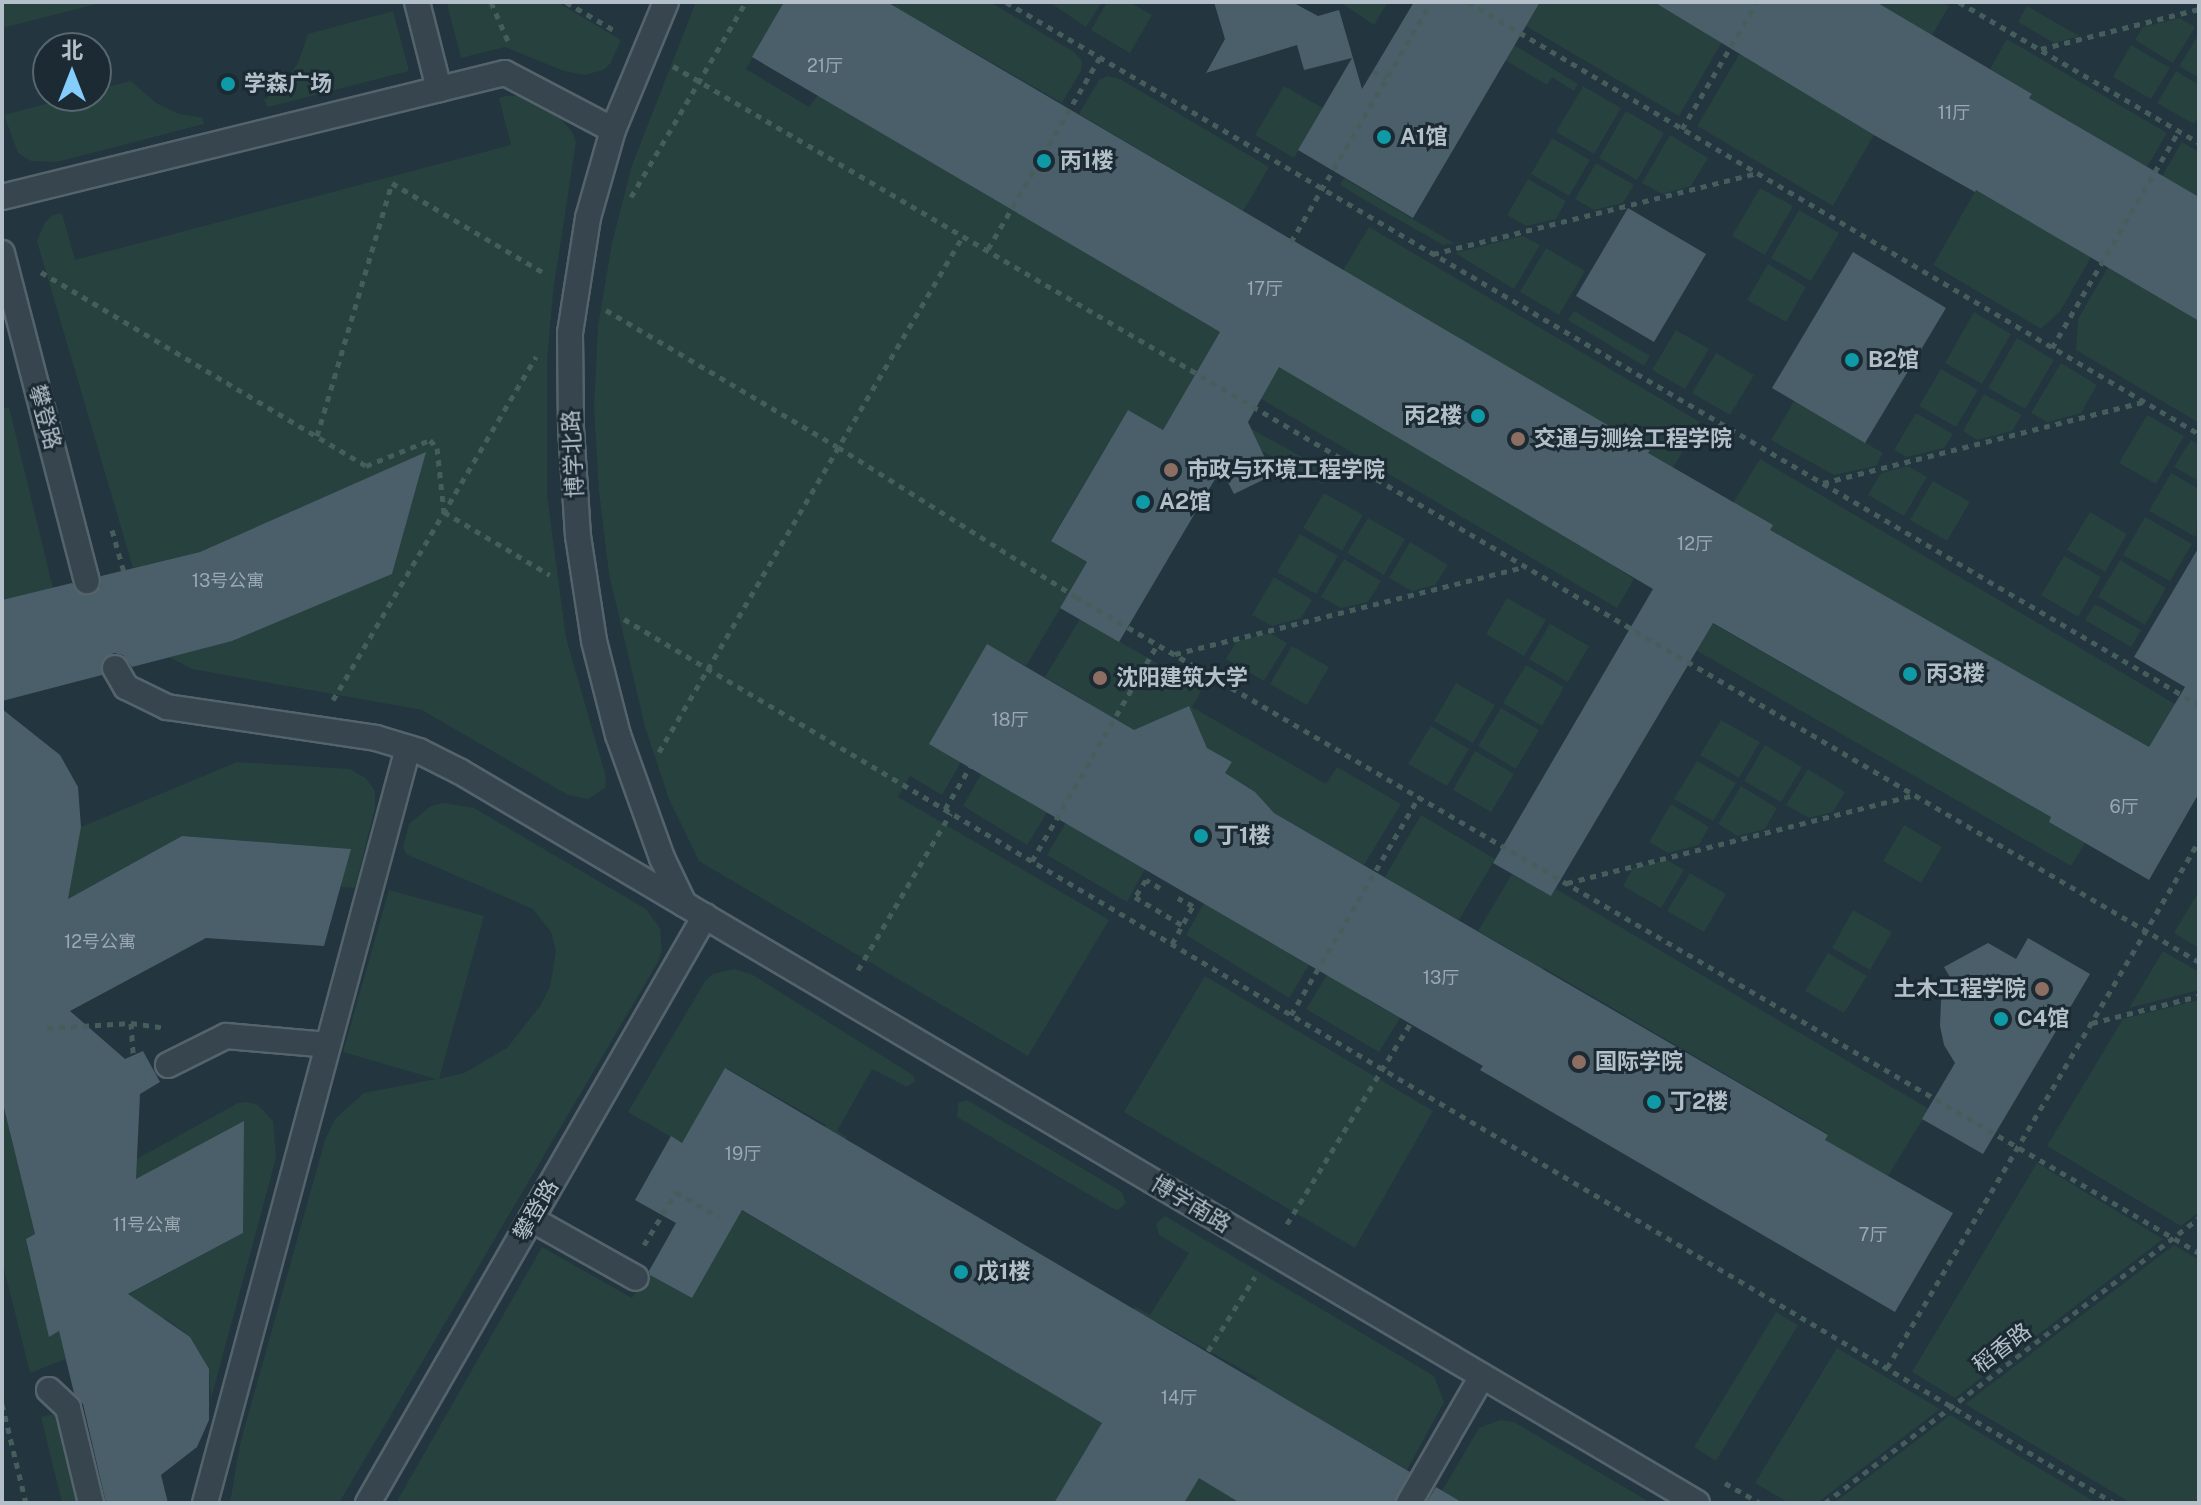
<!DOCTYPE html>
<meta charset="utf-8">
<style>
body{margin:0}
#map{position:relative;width:2201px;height:1505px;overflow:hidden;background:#23353f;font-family:"Public Sans","Noto Sans SC",sans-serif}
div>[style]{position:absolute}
.green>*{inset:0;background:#26413e}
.building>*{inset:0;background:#4b5f6a}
.path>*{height:5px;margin-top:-2.5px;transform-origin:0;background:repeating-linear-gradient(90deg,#455d5b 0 6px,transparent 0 12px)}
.roads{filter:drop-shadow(2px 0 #55636c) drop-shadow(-2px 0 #55636c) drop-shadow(0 2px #55636c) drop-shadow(0 -2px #55636c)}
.lane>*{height:24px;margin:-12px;padding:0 12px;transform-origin:12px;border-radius:12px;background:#37464e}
.dots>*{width:22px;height:22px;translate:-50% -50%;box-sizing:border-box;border:4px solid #1c2b33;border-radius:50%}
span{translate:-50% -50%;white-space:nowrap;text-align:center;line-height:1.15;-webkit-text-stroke:6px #1c2b33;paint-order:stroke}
.number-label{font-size:18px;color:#99a8b2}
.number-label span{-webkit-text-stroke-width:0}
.poi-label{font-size:22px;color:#b3c0ca;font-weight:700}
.left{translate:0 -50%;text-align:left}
.right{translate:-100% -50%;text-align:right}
.street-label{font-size:22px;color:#b3c0ca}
.frame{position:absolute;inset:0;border:4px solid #b3c0ca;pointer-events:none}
.north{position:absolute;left:32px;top:32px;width:80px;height:80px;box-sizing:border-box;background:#1c2b33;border:2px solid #58676f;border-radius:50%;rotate:0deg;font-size:22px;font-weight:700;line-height:32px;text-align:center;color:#b3c0ca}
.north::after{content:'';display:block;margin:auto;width:28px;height:36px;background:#85cdfd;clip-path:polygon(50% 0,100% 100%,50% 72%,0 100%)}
</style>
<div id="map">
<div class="green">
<i style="clip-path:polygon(2px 2px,105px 2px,2px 28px)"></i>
<i style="clip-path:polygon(453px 2px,557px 2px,621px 40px,610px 64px,603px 70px,585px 75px,564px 71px,505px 47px,461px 58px,447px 4px)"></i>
<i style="clip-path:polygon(696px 2px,784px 2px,746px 69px,809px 107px,818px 95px,1159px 296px,1209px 270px,1185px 312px,1220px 332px,1163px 430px,1128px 410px,1051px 540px,1087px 563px,1026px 666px,987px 645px,961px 762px,942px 795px,910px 776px,898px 797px,1109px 920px,1028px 1056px,699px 861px,669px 799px,645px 727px,609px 574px,599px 491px,594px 407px,598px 326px,612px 243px,632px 165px)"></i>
<i style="clip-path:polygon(887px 2px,990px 2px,1074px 52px,1082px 61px,1081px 71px,1062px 103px,930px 27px,906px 67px,887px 56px,910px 16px)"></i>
<i style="clip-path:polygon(1049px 2px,1102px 2px,1086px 27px)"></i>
<i style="clip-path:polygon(1107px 2px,1129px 2px,1152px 15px,1130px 53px,1091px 30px)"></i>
<i style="clip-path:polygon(1340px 2px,1388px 2px,1374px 25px)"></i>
<i style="clip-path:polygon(1540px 2px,1654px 2px,1722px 42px,1679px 116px,1526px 26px)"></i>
<i style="clip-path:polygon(1876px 2px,1942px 2px,1949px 6px,1909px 75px)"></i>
<i style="clip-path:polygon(2027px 6px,2072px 32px,2080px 36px,2054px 43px,2018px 22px)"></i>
<i style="clip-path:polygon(393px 11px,409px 71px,268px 107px,264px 100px,281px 87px,298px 63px,308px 34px)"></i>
<i style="clip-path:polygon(2180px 18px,2195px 27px,2173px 63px,2135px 40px,2143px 27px)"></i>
<i style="clip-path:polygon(2199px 34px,2199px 78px,2179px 66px)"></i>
<i style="clip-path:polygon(2007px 39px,2167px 133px,2147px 167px,2050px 110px,2010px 133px,2032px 94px,1990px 69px)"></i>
<i style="clip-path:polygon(1514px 45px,1578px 84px,1574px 91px,1552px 77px,1547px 85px,1505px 60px)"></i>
<i style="clip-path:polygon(2131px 45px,2170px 68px,2151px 99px,2113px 77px)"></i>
<i style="clip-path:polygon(1740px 53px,1898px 93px,1833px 206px,1697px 126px)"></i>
<i style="clip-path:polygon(2176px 71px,2199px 85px,2199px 116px,2194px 124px,2157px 103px)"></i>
<i style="clip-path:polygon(1108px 76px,1120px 79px,1269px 167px,1242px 213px,1194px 236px,1218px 196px,1079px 114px,1099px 80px)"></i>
<i style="clip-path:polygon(131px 81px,156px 103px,179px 114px,203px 118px,204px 124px,57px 162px,31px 161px,18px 153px,4px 115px,75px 96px,96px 96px,96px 90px)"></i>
<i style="clip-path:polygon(1284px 86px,1323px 108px,1294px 158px,1255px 135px)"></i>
<i style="clip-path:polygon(1583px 86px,1621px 108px,1594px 154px,1556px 132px)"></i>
<i style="clip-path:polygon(506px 96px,518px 96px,560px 118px,573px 133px,576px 142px,553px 292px,547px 361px,547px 495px,566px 638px,606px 777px,605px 788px,588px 799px,568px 795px,422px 710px,192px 669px,169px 657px,232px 641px,392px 574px,425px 453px,200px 552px,133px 568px,37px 241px,45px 222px,53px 215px,62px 213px,75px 260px,511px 145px,499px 98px)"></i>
<i style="clip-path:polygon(1626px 111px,1664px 133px,1637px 180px,1599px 158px)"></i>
<i style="clip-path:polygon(1670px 135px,1708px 158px,1691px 186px,1662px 194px,1642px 183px)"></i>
<i style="clip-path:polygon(1552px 138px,1590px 160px,1569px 196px,1531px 174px)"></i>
<i style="clip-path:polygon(2182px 142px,2199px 152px,2199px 197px,2162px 176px)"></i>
<i style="clip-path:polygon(1997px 153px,2091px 257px,2061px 310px,2041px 329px,1933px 265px)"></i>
<i style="clip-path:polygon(1596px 163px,1634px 185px,1623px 203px,1594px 210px,1575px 199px)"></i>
<i style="clip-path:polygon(1344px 178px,1450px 241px,1455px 243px,1443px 245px,1380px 209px,1340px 185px)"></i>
<i style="clip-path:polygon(1528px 179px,1566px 201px,1556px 219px,1526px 226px,1507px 215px)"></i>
<i style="clip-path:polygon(1760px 188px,1793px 206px,1765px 255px,1732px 236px)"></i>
<i style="clip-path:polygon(1799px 210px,1839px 233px,1811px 281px,1771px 258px)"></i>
<i style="clip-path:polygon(1369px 227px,1700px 422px,1652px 503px,1628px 488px,1649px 450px,1322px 305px)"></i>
<i style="clip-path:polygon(1523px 236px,1540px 245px,1514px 289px,1455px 253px)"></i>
<i style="clip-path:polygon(1546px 248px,1585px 271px,1559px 315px,1520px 292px)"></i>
<i style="clip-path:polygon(1768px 264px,1806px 287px,1786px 322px,1747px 300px)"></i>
<i style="clip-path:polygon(2108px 267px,2199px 320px,2199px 423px,2076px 350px,2078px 319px)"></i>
<i style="clip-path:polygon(1574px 311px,1650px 356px,1644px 366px,1568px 320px)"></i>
<i style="clip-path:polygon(1974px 312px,2011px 334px,1982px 384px,1945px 363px)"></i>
<i style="clip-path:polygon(1676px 330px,1709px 349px,1685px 389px,1652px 370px)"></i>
<i style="clip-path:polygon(2017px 338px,2054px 360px,2025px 409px,1988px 388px)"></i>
<i style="clip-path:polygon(1241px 344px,1639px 526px,1615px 567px,1634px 579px,1617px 608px,1222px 376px)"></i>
<i style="clip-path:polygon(1716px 353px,1754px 375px,1730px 415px,1692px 393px)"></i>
<i style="clip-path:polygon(2061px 363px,2097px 385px,2081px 413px,2048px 422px,2031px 413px)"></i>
<i style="clip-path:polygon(1941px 369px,1978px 390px,1956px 427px,1919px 406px)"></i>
<i style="clip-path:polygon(1984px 394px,2022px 415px,2012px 431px,1977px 440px,1963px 431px)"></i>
<i style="clip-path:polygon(1794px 401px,1883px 453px,1876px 466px,1834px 475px,1771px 440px)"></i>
<i style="clip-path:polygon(9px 407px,53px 588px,2px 600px,2px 409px)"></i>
<i style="clip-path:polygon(1916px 413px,1953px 434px,1944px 448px,1907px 457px,1894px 450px)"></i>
<i style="clip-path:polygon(2147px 415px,2184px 436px,2156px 484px,2119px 463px)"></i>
<i style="clip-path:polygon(1246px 426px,1329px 472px,1322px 484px,1264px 452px,1215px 480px)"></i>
<i style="clip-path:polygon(2191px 440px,2199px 445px,2199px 481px,2174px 467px)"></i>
<i style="clip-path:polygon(1760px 459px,2175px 704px,2149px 747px,2106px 722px,2084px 760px,1773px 574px,1733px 503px)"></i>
<i style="clip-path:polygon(1908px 466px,1927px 477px,1904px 516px,1868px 495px,1881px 473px)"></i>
<i style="clip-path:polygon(2171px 473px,2199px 489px,2196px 537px,2149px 511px)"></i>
<i style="clip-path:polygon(1933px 481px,1970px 502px,1947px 541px,1910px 520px)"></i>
<i style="clip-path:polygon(1324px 493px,1363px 515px,1342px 551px,1303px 528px)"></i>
<i style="clip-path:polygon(2090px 512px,2127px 534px,2105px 572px,2067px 550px)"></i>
<i style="clip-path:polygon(2145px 517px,2192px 544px,2170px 581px,2123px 555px)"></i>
<i style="clip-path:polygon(1368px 518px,1405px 539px,1384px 575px,1347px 553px)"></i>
<i style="clip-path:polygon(1300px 534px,1338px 556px,1316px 594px,1277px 572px)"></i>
<i style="clip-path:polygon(1410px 542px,1448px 565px,1435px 585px,1412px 591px,1389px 578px)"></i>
<i style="clip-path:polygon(2064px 556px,2101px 577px,2078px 617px,2041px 595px)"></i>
<i style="clip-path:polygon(1344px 559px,1381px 581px,1368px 602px,1341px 608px,1321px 597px)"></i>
<i style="clip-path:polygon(2120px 560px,2166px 588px,2145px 625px,2098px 597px)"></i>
<i style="clip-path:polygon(1274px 577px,1312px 600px,1301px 618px,1272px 626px,1252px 615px)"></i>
<i style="clip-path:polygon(1507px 598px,1546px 620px,1524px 656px,1486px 634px)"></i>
<i style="clip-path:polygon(1675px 602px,2027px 803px,2072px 782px,2049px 822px,2085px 843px,2071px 866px,1659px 629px)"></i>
<i style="clip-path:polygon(2095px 604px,2141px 630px,2131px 647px,2085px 620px)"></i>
<i style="clip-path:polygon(1080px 619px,1202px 689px,1192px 707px,1326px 784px,1337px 767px,1401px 804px,1364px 865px,1274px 813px,1248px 787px,1220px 781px,1232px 762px,1207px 748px,1189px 706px,1167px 716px,1185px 756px,1066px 738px,1087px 702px,1045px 677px)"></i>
<i style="clip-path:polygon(1550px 624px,1589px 646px,1568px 682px,1529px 659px)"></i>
<i style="clip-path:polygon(1270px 633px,1287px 643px,1264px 681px,1226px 659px,1237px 641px)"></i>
<i style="clip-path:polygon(1292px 646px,1329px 667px,1307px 705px,1270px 684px)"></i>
<i style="clip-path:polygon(1526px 665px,1564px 687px,1542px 726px,1503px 703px)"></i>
<i style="clip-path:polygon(1456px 683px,1495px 705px,1473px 743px,1434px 721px)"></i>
<i style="clip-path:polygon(1501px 708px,1539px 730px,1516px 769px,1478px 746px)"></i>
<i style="clip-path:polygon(1721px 720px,1760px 742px,1739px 778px,1700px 755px)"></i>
<i style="clip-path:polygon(1431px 726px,1469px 749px,1447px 786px,1408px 764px)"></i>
<i style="clip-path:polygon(1765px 745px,1802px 767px,1781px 802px,1744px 781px)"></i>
<i style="clip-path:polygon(1475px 751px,1514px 774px,1491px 812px,1453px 790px)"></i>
<i style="clip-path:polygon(1697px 761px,1736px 783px,1713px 821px,1674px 799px)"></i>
<i style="clip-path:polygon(237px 762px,349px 769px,366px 778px,375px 791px,375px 808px,355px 888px,340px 887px,350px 849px,182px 836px,12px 930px,77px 847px,81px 827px)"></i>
<i style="clip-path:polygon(1808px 769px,1845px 792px,1833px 812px,1809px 818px,1786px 805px)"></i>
<i style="clip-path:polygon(1072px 772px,1027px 845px,963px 806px,981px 774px)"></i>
<i style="clip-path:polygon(1741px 786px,1777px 808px,1765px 829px,1738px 836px,1718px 824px)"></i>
<i style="clip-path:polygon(444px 803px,474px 808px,646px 909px,660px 928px,662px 950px,658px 962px,339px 1503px,230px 1503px,240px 1444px,325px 1140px,335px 1119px,364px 1093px,436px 1079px,343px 1052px,389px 890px,484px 916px,439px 1079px,464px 1073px,507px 1048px,540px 1006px,550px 987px,556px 951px,551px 932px,533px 909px,406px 854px,403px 847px,409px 824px,431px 806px)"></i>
<i style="clip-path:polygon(1671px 804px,1709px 827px,1699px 845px,1668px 853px,1649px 842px)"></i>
<i style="clip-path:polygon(1421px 815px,1495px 859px,1459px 920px,1421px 898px,1397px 938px,1398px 885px,1385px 877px)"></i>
<i style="clip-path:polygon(1066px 822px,1145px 869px,1127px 902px,1047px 855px)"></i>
<i style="clip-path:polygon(1904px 825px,1942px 847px,1921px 883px,1883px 861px)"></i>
<i style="clip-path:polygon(1667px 860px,1684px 870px,1661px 908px,1623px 886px,1633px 868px)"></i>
<i style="clip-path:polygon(1690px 873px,1726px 894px,1704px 932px,1667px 911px)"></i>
<i style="clip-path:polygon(1512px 874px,1551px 896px,1556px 889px,1929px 1109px,1888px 1176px,1804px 1176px,1828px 1134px,1544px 968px,1517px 1011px,1495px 998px,1520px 955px,1478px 931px)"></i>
<i style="clip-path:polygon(2199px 891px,2199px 948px,2174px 933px)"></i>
<i style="clip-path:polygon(1204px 903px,1309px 965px,1289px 998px,1186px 935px)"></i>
<i style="clip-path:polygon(1853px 910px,1892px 932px,1870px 970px,1832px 948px)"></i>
<i style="clip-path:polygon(2163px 951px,2199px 972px,2199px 990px,2129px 1008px)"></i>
<i style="clip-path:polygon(1828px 953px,1867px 976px,1844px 1013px,1805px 991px)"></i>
<i style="clip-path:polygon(1385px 959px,1363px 997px,1400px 1018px,1379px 1052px,1306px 1009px,1327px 975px)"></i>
<i style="clip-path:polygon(734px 969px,753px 975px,913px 1075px,915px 1081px,907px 1087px,872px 1069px,837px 1131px,847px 1137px,824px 1178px,803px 1165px,826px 1125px,726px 1068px,682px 1143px,628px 1112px,705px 981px,713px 974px)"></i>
<i style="clip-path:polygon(1205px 976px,1433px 1111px,1355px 1248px,1124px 1112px)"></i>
<i style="clip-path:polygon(2199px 1000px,2199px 1212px,2181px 1226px,2047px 1146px,2123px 1019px)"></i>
<i style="clip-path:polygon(2px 1100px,66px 1359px,30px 1373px,2px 1261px)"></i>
<i style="clip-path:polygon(967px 1100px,1122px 1192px,1126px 1203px,1118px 1210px,1112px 1208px,957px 1117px,958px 1103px)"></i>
<i style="clip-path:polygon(247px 1102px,258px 1105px,273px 1121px,276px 1158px,211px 1399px,209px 1369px,190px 1337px,168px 1320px,118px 1300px,243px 1233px,66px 1217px,86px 1187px,238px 1103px)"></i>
<i style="clip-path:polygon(2037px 1163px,2163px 1239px,1955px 1398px,1912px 1372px)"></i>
<i style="clip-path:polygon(741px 1210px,1137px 1443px,1129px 1456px,1094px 1436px,1054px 1503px,396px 1503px,542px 1247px,632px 1298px,647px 1273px,692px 1298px)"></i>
<i style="clip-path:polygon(1165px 1216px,1434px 1376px,1444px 1402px,1407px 1470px,1276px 1393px,1235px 1418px,1257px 1378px,1157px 1322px,1133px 1361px,1110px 1347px,1135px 1307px,1150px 1315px,1189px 1253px,1159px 1235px,1156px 1224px)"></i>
<i style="clip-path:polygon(2174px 1245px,2199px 1260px,2199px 1503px,2131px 1503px,1965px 1404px)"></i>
<i style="clip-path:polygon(1776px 1312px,1798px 1325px,1716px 1461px,1694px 1447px)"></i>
<i style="clip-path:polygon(1837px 1348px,1940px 1409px,1817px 1503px,1789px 1503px,1755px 1483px)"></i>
<i style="clip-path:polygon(59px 1413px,81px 1503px,62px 1503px,41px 1417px)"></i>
<i style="clip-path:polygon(1950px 1415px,2097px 1503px,1834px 1503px)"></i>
<i style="clip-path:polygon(1500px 1420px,1514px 1422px,1651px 1503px,1463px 1503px,1442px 1491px,1479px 1428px)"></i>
<i style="clip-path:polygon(1241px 1451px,1218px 1490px,1240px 1503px,1184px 1503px,1190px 1492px,1158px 1455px)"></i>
</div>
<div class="building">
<i style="clip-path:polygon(784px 2px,887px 2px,1650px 450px,1648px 453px,1773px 525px,1770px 530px,2149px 747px,2185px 687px,2134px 657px,2199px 547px,2199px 793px,2149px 880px,2049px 822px,2051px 817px,1713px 623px,1551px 896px,1493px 863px,1653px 589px,1279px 367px,1248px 422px,1273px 475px,1234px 494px,1221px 469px,1119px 642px,1060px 608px,1087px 562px,1051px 541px,1128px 410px,1163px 430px,1220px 332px,752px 57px)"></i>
<i style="clip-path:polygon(1214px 2px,1292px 2px,1318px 16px,1339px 10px,1362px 89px,1414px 2px,1540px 2px,1413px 218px,1298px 150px,1352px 58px,1304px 70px,1297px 45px,1206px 73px,1225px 39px)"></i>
<i style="clip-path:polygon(1654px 2px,1876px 2px,2032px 94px,2029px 98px,2199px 197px,2199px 321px,1976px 190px,1975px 192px,1874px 135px)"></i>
<i style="clip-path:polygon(1628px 208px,1706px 254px,1654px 342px,1576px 296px)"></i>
<i style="clip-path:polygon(1853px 252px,1946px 308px,1865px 443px,1772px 388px)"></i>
<i style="clip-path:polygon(426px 452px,392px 574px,232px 641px,132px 667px,123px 655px,114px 653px,102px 661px,102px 675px,2px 701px,2px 600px,72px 583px,77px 592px,91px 595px,101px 586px,101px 576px,200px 552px)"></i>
<i style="clip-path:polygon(987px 644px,1134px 730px,1189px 706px,1207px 748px,1232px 762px,1225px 773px,1255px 792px,1274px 813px,1828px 1135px,1825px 1140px,1953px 1213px,1895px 1312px,1480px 1070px,1483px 1066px,929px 744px)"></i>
<i style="clip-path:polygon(2px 709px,60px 755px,78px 787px,81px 827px,68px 899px,182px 836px,351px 849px,324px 946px,206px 938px,70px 1011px,125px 1059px,143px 1051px,160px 1082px,140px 1094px,136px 1179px,244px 1121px,243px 1233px,128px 1294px,190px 1337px,209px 1369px,209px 1420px,197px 1447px,161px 1475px,168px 1503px,106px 1503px,83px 1404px,74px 1393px,59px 1331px,49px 1337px,26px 1239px,35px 1234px,2px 1100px)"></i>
<i style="clip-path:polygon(2028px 938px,2090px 974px,1983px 1154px,1922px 1119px,1955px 1063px,1944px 1045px,1940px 1026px,1941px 1001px,1951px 979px,1944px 967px,1988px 943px,2016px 959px)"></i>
<i style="clip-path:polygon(725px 1068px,1410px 1472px,1394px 1503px,1240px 1503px,1199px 1478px,1184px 1503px,1054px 1503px,1102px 1423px,742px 1210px,692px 1298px,650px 1275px,649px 1271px,676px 1223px,635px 1200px,671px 1136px,682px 1143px)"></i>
<i style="clip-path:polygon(1436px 1487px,1463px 1503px,1426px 1503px)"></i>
</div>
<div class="path">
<i style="left:491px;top:2px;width:43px;rotate:66.4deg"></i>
<i style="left:566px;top:2px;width:59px;rotate:30.5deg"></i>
<i style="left:1006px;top:2px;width:1385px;rotate:30.51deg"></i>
<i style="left:1468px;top:2px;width:849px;rotate:30.58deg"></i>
<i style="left:1959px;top:2px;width:278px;rotate:30.4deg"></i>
<i style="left:2041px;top:49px;width:163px;rotate:-14.2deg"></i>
<i style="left:673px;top:66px;width:1770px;rotate:30.42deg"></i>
<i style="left:1373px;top:71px;width:15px;rotate:32deg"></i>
<i style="left:1682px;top:129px;width:147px;rotate:-59.4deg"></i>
<i style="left:631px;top:197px;width:226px;rotate:-59.5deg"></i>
<i style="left:1291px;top:242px;width:278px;rotate:-59.7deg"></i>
<i style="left:988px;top:249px;width:222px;rotate:-59.7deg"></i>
<i style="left:1433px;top:254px;width:334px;rotate:-14deg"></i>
<i style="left:41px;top:272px;width:378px;rotate:30.8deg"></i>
<i style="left:366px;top:466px;width:69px;rotate:-22.1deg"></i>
<i style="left:430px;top:440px;width:11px;rotate:49deg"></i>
<i style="left:437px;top:448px;width:64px;rotate:83.8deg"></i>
<i style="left:444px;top:512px;width:123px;rotate:30.7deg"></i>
<i style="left:606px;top:310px;width:269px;rotate:30.6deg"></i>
<i style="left:838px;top:447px;width:281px;rotate:32.2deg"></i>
<i style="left:1076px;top:597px;width:1301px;rotate:30.29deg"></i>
<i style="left:2052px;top:348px;width:251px;rotate:-59.7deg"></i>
<i style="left:317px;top:436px;width:264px;rotate:-73.5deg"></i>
<i style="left:392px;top:183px;width:179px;rotate:30.6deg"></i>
<i style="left:1823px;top:483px;width:330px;rotate:-14.2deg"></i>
<i style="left:112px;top:530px;width:44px;rotate:74.1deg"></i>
<i style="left:624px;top:619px;width:1732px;rotate:30.68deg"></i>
<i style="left:1175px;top:654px;width:361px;rotate:-14deg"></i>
<i style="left:333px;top:700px;width:399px;rotate:-59.4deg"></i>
<i style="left:659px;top:752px;width:599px;rotate:-59.5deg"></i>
<i style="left:945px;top:809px;width:49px;rotate:-59.2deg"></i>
<i style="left:1032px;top:861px;width:251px;rotate:-59.9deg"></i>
<i style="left:1567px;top:883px;width:358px;rotate:-14.2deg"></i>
<i style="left:1160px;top:888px;width:16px;rotate:-150deg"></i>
<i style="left:1146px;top:880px;width:20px;rotate:123deg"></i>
<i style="left:1135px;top:897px;width:55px;rotate:30.8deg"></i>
<i style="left:1172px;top:944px;width:43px;rotate:-61.1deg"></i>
<i style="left:1193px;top:906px;width:17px;rotate:-152deg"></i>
<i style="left:858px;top:970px;width:182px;rotate:-59.4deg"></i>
<i style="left:1291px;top:1015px;width:253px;rotate:-59.6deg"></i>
<i style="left:131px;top:1023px;width:32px;rotate:86deg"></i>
<i style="left:2092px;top:1023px;width:110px;rotate:-14.2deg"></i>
<i style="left:47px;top:1028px;width:84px;rotate:-3.4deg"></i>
<i style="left:131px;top:1023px;width:34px;rotate:8deg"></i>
<i style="left:1287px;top:1224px;width:235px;rotate:-58.4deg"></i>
<i style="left:644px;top:1245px;width:62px;rotate:-58.9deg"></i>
<i style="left:676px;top:1192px;width:50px;rotate:30.2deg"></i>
<i style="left:1208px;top:1351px;width:88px;rotate:-57.6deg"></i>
<i style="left:1887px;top:1368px;width:612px;rotate:-59.37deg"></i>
<i style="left:2px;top:1404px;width:102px;rotate:76.4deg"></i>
<i style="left:1725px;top:1483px;width:40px;rotate:29.7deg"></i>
<i style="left:1825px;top:1503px;width:470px;rotate:-37.3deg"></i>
</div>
<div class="roads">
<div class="lane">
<i style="left:417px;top:2px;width:90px;rotate:75.8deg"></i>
<i style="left:666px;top:2px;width:139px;rotate:112.5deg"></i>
<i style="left:613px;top:130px;width:91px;rotate:105.9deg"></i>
<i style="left:588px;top:218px;width:116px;rotate:98.9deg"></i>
<i style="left:570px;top:333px;width:95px;rotate:89.4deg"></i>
<i style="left:571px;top:428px;width:108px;rotate:86.3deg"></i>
<i style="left:578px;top:536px;width:106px;rotate:81.3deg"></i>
<i style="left:594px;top:641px;width:97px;rotate:75.7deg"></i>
<i style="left:618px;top:735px;width:131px;rotate:70.3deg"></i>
<i style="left:662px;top:858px;width:51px;rotate:64.4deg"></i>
<i style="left:2px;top:197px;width:518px;rotate:-13.85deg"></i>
<i style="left:505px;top:73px;width:122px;rotate:27.8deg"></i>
<i style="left:2px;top:253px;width:339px;rotate:75.5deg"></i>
<i style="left:115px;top:668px;width:22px;rotate:60deg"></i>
<i style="left:126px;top:687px;width:46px;rotate:26deg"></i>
<i style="left:167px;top:707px;width:211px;rotate:8.4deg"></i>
<i style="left:376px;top:738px;width:45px;rotate:16.8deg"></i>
<i style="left:419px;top:751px;width:45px;rotate:26.6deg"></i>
<i style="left:459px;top:771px;width:1438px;rotate:30.59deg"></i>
<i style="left:168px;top:1065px;width:65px;rotate:-26.6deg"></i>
<i style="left:226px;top:1036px;width:102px;rotate:5deg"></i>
<i style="left:531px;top:1219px;width:120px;rotate:29.3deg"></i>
<i style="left:49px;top:1390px;width:26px;rotate:43deg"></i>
<i style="left:68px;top:1408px;width:98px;rotate:76.4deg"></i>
<i style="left:205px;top:1503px;width:782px;rotate:-74.95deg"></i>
<i style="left:368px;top:1503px;width:677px;rotate:-60.14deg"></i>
<i style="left:1409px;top:1503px;width:146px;rotate:-60.1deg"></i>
</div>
</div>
<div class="dots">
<i style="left:228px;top:84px;background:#0f9aa8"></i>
<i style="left:1384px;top:137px;background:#0f9aa8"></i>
<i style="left:1044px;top:161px;background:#0f9aa8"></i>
<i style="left:1852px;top:360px;background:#0f9aa8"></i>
<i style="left:1478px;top:416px;background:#0f9aa8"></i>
<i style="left:1518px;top:439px;background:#8d6e63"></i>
<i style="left:1171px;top:470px;background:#8d6e63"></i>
<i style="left:1143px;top:502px;background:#0f9aa8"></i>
<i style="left:1910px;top:674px;background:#0f9aa8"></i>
<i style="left:1100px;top:678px;background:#8d6e63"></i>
<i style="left:1201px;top:836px;background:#0f9aa8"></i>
<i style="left:2042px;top:989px;background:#8d6e63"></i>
<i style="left:2001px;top:1019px;background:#0f9aa8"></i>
<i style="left:1579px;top:1062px;background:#8d6e63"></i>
<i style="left:1654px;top:1102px;background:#0f9aa8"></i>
<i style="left:961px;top:1272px;background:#0f9aa8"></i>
</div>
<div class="number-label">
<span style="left:825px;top:66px">21厅</span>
<span style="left:1954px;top:113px">11厅</span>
<span style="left:1265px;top:289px">17厅</span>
<span style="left:1695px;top:544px">12厅</span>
<span style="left:228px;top:581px">13号公寓</span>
<span style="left:1010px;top:720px">18厅</span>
<span style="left:2124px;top:807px">6厅</span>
<span style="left:100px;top:942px">12号公寓</span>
<span style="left:1441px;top:978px">13厅</span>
<span style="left:743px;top:1154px">19厅</span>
<span style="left:147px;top:1225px">11号公寓</span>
<span style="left:1873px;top:1235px">7厅</span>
<span style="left:1179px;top:1398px">14厅</span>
</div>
<div class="poi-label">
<span class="left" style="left:244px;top:84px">学森广场</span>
<span class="left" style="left:1400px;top:137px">A1馆</span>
<span class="left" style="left:1060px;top:161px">丙1楼</span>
<span class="left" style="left:1868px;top:360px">B2馆</span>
<span class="right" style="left:1462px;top:416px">丙2楼</span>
<span class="left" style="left:1534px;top:439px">交通与测绘工程学院</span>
<span class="left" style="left:1187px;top:470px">市政与环境工程学院</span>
<span class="left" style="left:1159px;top:502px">A2馆</span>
<span class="left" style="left:1926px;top:674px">丙3楼</span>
<span class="left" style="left:1116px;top:678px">沈阳建筑大学</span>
<span class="left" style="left:1217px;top:836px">丁1楼</span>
<span class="right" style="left:2026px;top:989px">土木工程学院</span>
<span class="left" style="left:2017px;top:1019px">C4馆</span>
<span class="left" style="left:1595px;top:1062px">国际学院</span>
<span class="left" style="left:1670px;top:1102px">丁2楼</span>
<span class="left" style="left:977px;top:1272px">戊1楼</span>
</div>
<div class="street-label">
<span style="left:45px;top:417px;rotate:75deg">攀登路</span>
<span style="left:573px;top:454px;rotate:-93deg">博学北路</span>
<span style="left:1191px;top:1204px;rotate:31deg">博学南路</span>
<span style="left:536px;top:1210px;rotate:-60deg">攀登路</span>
<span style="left:2002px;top:1348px;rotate:-37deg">稻香路</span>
</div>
<div class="frame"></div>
<div class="north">北</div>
</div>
